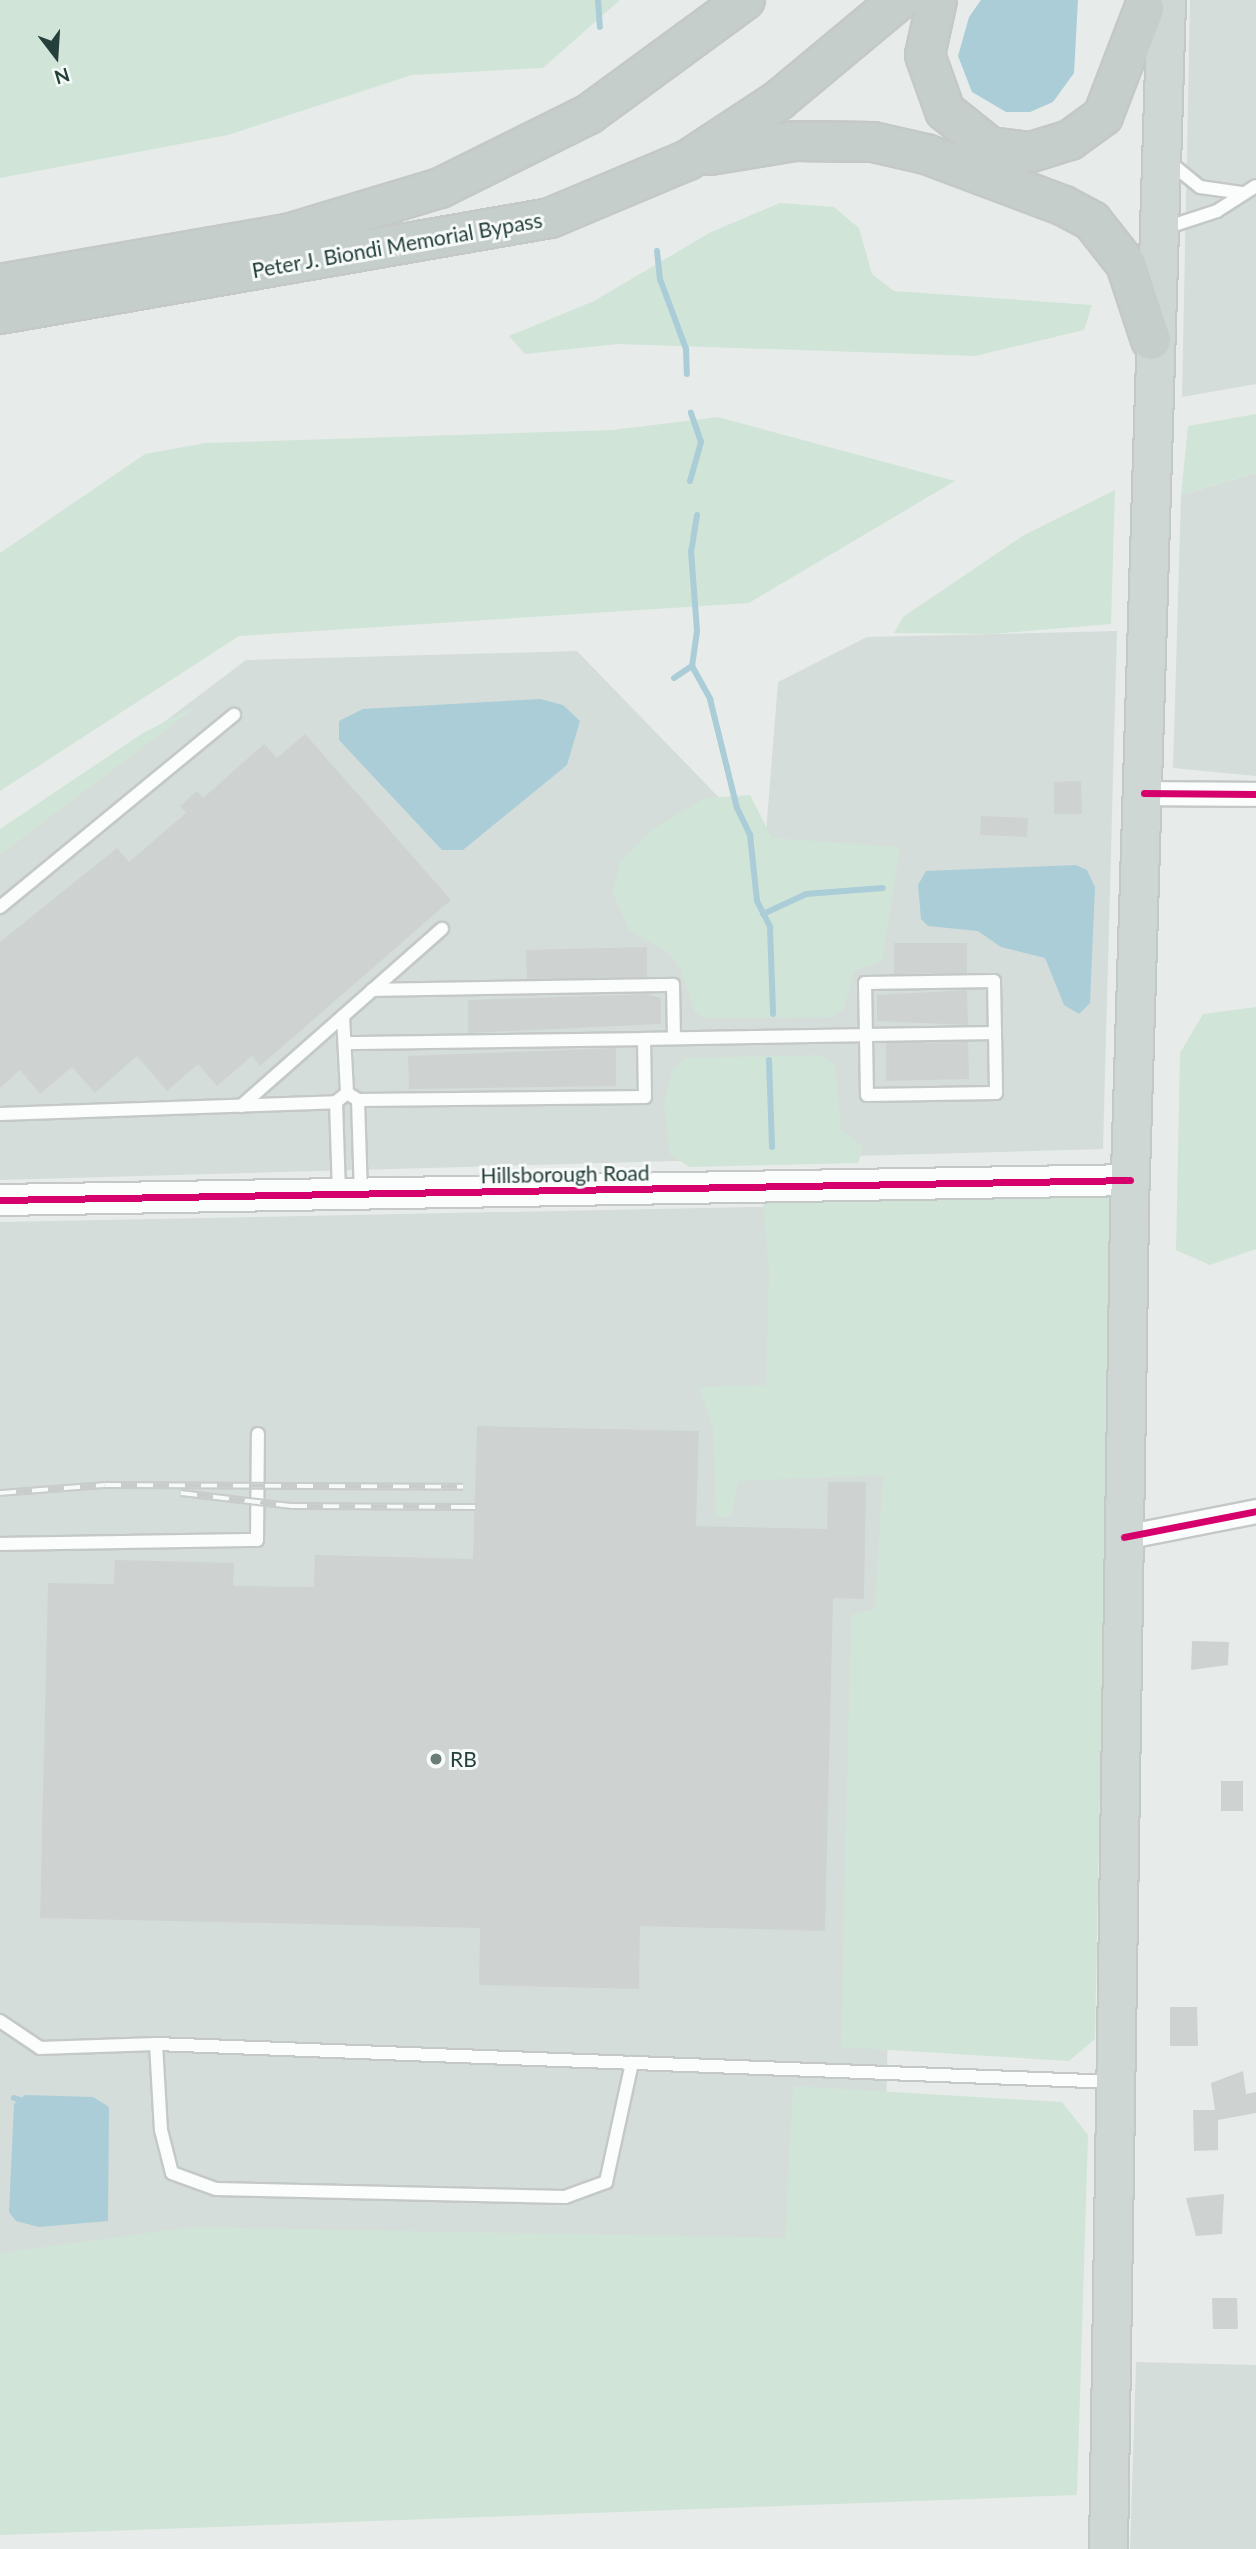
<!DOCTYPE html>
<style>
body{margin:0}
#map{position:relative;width:1256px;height:2549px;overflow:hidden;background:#e7ecea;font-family:Lato,sans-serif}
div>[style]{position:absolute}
.built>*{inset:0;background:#d5ddda}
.green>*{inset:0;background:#d1e4d8}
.water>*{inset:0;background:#aacdd8}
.stream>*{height:6px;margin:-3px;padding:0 3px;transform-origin:3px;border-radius:3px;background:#aacdd8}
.building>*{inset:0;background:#ced3d1}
.roads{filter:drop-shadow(2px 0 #c4c9c7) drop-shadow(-2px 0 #c4c9c7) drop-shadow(0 2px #c4c9c7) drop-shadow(0 -2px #c4c9c7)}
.service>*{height:12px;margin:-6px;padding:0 6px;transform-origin:6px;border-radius:6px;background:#fbfcfc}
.minor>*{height:23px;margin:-11.5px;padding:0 11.5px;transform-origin:11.5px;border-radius:11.5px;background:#fbfcfc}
.tertiary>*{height:30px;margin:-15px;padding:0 15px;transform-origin:15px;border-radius:15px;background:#fbfcfc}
.primary>*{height:37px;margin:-18.5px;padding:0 18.5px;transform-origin:18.5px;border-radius:18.5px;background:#cfd7d5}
.trunk>*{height:38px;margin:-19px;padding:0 19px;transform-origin:19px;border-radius:19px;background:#c6cecc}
.rail>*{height:8px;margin-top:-4px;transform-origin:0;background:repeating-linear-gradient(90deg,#f6faf8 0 16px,#c8cccb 0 32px);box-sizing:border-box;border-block:2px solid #c8cccb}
.cycleway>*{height:7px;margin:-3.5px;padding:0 3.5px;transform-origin:3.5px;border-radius:3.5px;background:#d6006c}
.dots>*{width:19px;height:19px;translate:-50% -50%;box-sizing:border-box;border:4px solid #f6faf8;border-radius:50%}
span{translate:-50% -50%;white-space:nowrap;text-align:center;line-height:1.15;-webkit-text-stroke:6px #f6faf8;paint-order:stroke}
.street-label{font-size:21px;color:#253f3b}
.poi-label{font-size:21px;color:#253f3b}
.left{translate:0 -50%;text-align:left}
.north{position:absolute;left:21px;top:21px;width:70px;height:70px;-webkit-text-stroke:5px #f6faf8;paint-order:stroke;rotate:163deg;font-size:19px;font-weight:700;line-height:28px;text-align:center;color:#253f3b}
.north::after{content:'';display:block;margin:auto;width:24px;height:32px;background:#253f3b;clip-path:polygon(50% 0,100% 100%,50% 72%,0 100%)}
</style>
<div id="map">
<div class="built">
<i style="clip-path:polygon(1190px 0,1256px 0,1256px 384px,1182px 397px)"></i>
<i style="clip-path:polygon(1256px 473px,1256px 776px,1173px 768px,1181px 495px)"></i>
<i style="clip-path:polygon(1117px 631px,1103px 1149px,0 1180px,0 846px,246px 660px,577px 651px,765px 845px,778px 682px,867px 637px)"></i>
<i style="clip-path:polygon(905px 1204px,883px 2266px,0 2261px,0 1222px)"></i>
<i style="clip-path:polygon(1136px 2362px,1256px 2365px,1256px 2549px,1130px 2549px)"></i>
</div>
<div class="green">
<i style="clip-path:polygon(0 0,620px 0,543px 68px,412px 75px,228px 135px,0 178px)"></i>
<i style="clip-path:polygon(780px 203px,834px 207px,859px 228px,872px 274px,894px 291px,1092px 305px,1084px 330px,975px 356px,618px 344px,525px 354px,509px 336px,594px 301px,711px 232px)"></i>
<i style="clip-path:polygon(1256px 414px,1256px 473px,1181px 495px,1188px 426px)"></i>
<i style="clip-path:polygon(718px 417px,955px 481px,749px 603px,239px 636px,0 791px,0 553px,145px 454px,205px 443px,613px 430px)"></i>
<i style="clip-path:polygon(1115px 490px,1111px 624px,992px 634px,894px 633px,903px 617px,1024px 535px)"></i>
<i style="clip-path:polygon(200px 704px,0 855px,0 829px,143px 733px)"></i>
<i style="clip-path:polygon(750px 795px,772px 838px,900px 847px,882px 961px,854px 971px,844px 1009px,832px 1017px,707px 1018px,695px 1013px,681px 970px,668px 952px,629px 930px,613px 893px,620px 861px,653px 829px,705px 798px)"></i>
<i style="clip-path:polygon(1256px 1007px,1256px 1249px,1210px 1265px,1176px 1250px,1180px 1053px,1203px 1014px)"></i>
<i style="clip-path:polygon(822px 1055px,835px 1066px,841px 1130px,863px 1147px,858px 1163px,690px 1167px,670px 1155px,664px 1103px,673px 1069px,686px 1058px)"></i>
<i style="clip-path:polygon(1112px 1196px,1095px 2039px,1069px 2061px,841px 2047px,851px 1615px,875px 1609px,883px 1475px,738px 1481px,731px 1517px,716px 1517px,713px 1427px,699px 1387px,766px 1385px,769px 1270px,763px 1201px)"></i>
<i style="clip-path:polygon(793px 2086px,1062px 2102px,1088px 2135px,1077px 2495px,0 2535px,0 2253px,191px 2227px,785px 2238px)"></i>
</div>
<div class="water">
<i style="clip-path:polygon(981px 0,1078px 0,1074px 73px,1053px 102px,1030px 112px,1006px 112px,972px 92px,958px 56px,969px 17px)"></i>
<i style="clip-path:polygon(540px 699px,563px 705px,580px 721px,567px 765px,463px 850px,442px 850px,339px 740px,339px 721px,363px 709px)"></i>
<i style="clip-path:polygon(1076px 865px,1087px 870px,1095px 887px,1090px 1003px,1079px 1014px,1064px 1005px,1045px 958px,1001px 947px,978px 931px,928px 926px,921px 919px,918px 885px,926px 871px)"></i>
<i style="clip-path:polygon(25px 2095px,93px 2097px,109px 2107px,108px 2221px,39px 2227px,16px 2221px,9px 2212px,14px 2104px)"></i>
</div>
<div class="stream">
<i style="left:598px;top:0;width:27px;rotate:86deg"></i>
<i style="left:657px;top:251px;width:28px;rotate:84deg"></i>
<i style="left:660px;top:279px;width:75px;rotate:69.6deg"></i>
<i style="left:686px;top:349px;width:25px;rotate:88deg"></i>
<i style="left:690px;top:481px;width:41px;rotate:-74.2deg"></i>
<i style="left:701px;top:442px;width:31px;rotate:-109deg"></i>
<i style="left:697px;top:515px;width:36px;rotate:99deg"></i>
<i style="left:691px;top:551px;width:80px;rotate:85.7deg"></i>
<i style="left:697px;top:631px;width:35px;rotate:98deg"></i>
<i style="left:692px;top:666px;width:38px;rotate:61deg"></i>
<i style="left:710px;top:699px;width:112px;rotate:76.1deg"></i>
<i style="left:737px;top:808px;width:30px;rotate:64deg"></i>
<i style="left:750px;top:835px;width:66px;rotate:83.9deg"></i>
<i style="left:757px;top:901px;width:29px;rotate:63deg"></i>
<i style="left:770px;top:927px;width:87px;rotate:88deg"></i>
<i style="left:674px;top:678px;width:22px;rotate:-34deg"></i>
<i style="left:763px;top:914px;width:47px;rotate:-24.9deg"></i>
<i style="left:806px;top:894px;width:77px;rotate:-4.5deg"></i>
<i style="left:769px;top:1060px;width:87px;rotate:88deg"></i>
<i style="left:14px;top:2098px;width:13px;rotate:18deg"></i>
</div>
<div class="building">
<i style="clip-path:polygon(305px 734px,451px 900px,260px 1066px,252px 1056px,217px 1086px,198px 1064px,167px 1091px,137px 1056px,95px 1093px,72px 1067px,40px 1094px,20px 1070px,0 1088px,0 942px,117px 848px,129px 862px,186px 813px,180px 806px,197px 791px,203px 798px,264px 744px,277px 758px)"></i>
<i style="clip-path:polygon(1081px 781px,1082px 814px,1054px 814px,1054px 782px)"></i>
<i style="clip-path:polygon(981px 816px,1028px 818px,1027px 837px,980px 835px)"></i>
<i style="clip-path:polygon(894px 943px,967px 943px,967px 973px,894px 974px)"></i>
<i style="clip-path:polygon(647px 947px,647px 977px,527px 979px,526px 950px)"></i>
<i style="clip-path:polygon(967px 990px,968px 1025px,877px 1021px,877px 995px)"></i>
<i style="clip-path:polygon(647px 994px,661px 998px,661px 1024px,468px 1033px,468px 1000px)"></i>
<i style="clip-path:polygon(968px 1042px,969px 1079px,886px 1081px,886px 1043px)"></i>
<i style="clip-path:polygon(616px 1048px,616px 1086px,409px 1089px,408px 1056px)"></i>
<i style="clip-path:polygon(477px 1426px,699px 1431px,696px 1526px,827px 1529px,828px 1482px,866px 1482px,864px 1599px,833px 1598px,825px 1931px,640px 1926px,639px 1989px,479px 1985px,480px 1928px,40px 1918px,48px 1583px,114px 1584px,115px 1560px,234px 1563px,233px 1586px,314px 1587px,315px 1555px,473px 1559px)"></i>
<i style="clip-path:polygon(1192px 1641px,1229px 1642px,1228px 1665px,1191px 1670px)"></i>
<i style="clip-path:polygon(1221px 1781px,1243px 1781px,1243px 1811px,1221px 1811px)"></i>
<i style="clip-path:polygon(1170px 2007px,1197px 2007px,1198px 2046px,1170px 2046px)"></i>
<i style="clip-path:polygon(1243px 2071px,1246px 2094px,1256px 2092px,1256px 2113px,1218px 2120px,1218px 2150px,1194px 2151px,1193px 2110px,1215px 2110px,1211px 2083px)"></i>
<i style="clip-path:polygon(1224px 2194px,1222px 2234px,1196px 2236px,1186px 2198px)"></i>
<i style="clip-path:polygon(1212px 2298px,1237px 2298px,1238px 2329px,1213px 2329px)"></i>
</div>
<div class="roads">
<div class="service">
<i style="left:1168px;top:161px;width:41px;rotate:39.1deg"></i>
<i style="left:1200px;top:187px;width:42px;rotate:8.1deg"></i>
<i style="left:1162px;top:229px;width:58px;rotate:-18.1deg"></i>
<i style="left:1217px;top:211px;width:46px;rotate:-32.7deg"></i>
<i style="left:0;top:907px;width:303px;rotate:-39.4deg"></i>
<i style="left:372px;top:990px;width:301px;rotate:-1deg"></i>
<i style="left:673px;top:985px;width:53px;rotate:88.9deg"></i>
<i style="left:343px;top:1016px;width:77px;rotate:87deg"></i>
<i style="left:995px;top:1033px;width:60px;rotate:89deg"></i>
<i style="left:996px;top:1093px;width:129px;rotate:179.1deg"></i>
<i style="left:867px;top:1095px;width:60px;rotate:-91deg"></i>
<i style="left:866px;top:1035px;width:129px;rotate:-0.9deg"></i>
<i style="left:644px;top:1039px;width:222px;rotate:-1deg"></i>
<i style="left:866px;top:1035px;width:52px;rotate:-91.1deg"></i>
<i style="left:865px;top:983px;width:129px;rotate:-0.9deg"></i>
<i style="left:994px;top:981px;width:52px;rotate:88.9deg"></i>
<i style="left:358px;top:1100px;width:94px;rotate:88.2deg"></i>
<i style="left:336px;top:1102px;width:91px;rotate:88.1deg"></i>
<i style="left:241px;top:1106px;width:268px;rotate:-41.4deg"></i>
<i style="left:0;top:1114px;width:336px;rotate:-2deg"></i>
<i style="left:336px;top:1102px;width:14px;rotate:-39deg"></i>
<i style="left:347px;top:1093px;width:13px;rotate:32deg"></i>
<i style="left:358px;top:1100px;width:287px;rotate:-0.6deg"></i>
<i style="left:645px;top:1097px;width:58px;rotate:-91deg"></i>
<i style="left:644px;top:1039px;width:299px;rotate:179.2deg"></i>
<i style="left:0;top:1544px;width:257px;rotate:-0.9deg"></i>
<i style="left:257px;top:1540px;width:106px;rotate:-89.5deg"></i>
<i style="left:0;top:2021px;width:48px;rotate:34deg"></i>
<i style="left:40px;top:2048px;width:116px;rotate:-2deg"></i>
<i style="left:156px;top:2044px;width:959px;rotate:2.27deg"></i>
<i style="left:156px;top:2044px;width:86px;rotate:86.7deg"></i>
<i style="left:161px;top:2130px;width:44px;rotate:75.7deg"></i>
<i style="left:172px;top:2173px;width:47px;rotate:20deg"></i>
<i style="left:216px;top:2189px;width:349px;rotate:1.3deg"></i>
<i style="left:565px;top:2197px;width:44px;rotate:-20.1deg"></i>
<i style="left:606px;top:2182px;width:122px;rotate:-77.7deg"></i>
</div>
<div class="minor">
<i style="left:1144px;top:793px;width:112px;rotate:0.5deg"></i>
<i style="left:1124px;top:1537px;width:135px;rotate:-11.1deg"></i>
</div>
<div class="tertiary">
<i style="left:0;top:1200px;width:1130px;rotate:-1.01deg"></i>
</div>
<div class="primary">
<i style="left:1108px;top:2549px;width:1344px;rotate:-89.1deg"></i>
<i style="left:1129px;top:1205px;width:1206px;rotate:-88.24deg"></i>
</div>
<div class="trunk">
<i style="left:937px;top:0;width:56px;rotate:102.3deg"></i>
<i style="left:925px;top:55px;width:59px;rotate:70.3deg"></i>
<i style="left:945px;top:111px;width:58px;rotate:38.7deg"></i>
<i style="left:990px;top:147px;width:41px;rotate:7deg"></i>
<i style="left:1031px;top:152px;width:41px;rotate:-17.1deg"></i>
<i style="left:1070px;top:140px;width:41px;rotate:-36deg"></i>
<i style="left:1103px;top:116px;width:115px;rotate:-69deg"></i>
<i style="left:710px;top:155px;width:86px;rotate:-9.4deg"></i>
<i style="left:795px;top:141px;width:78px;rotate:0.7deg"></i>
<i style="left:873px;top:142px;width:54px;rotate:12.8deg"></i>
<i style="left:926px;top:154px;width:147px;rotate:20.6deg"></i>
<i style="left:1064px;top:206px;width:32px;rotate:28deg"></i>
<i style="left:1092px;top:221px;width:55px;rotate:51.7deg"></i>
<i style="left:1126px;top:264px;width:80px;rotate:71.8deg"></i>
<i style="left:0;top:284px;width:295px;rotate:-9.9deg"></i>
<i style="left:291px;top:233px;width:156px;rotate:-16.8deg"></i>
<i style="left:440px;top:188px;width:166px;rotate:-26.4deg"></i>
<i style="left:589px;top:114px;width:193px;rotate:-36.2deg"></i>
<i style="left:0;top:314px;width:558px;rotate:-9.9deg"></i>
<i style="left:550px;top:218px;width:150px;rotate:-22.8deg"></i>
<i style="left:688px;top:160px;width:109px;rotate:-33.4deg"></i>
<i style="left:779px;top:100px;width:156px;rotate:-39.8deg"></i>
</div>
</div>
<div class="rail">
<i style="left:0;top:1493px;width:105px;rotate:-4.4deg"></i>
<i style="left:105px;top:1485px;width:358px;rotate:0.3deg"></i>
<i style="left:181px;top:1493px;width:111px;rotate:6.7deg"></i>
<i style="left:291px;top:1506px;width:184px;rotate:0.3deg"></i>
<i style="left:475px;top:1507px;width:8px;rotate:180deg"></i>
</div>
<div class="cycleway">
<i style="left:1144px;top:793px;width:112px;rotate:0.5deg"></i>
<i style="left:0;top:1200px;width:1130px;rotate:-1.01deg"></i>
<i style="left:1124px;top:1537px;width:135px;rotate:-11.1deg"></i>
</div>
<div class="dots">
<i style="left:436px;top:1759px;background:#697c78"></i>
</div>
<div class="street-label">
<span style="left:397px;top:245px;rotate:-10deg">Peter J. Biondi Memorial Bypass</span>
<span style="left:565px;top:1174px;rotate:-1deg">Hillsborough Road</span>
</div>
<div class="poi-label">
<span class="left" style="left:450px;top:1759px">RB</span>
</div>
<div class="north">N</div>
</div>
